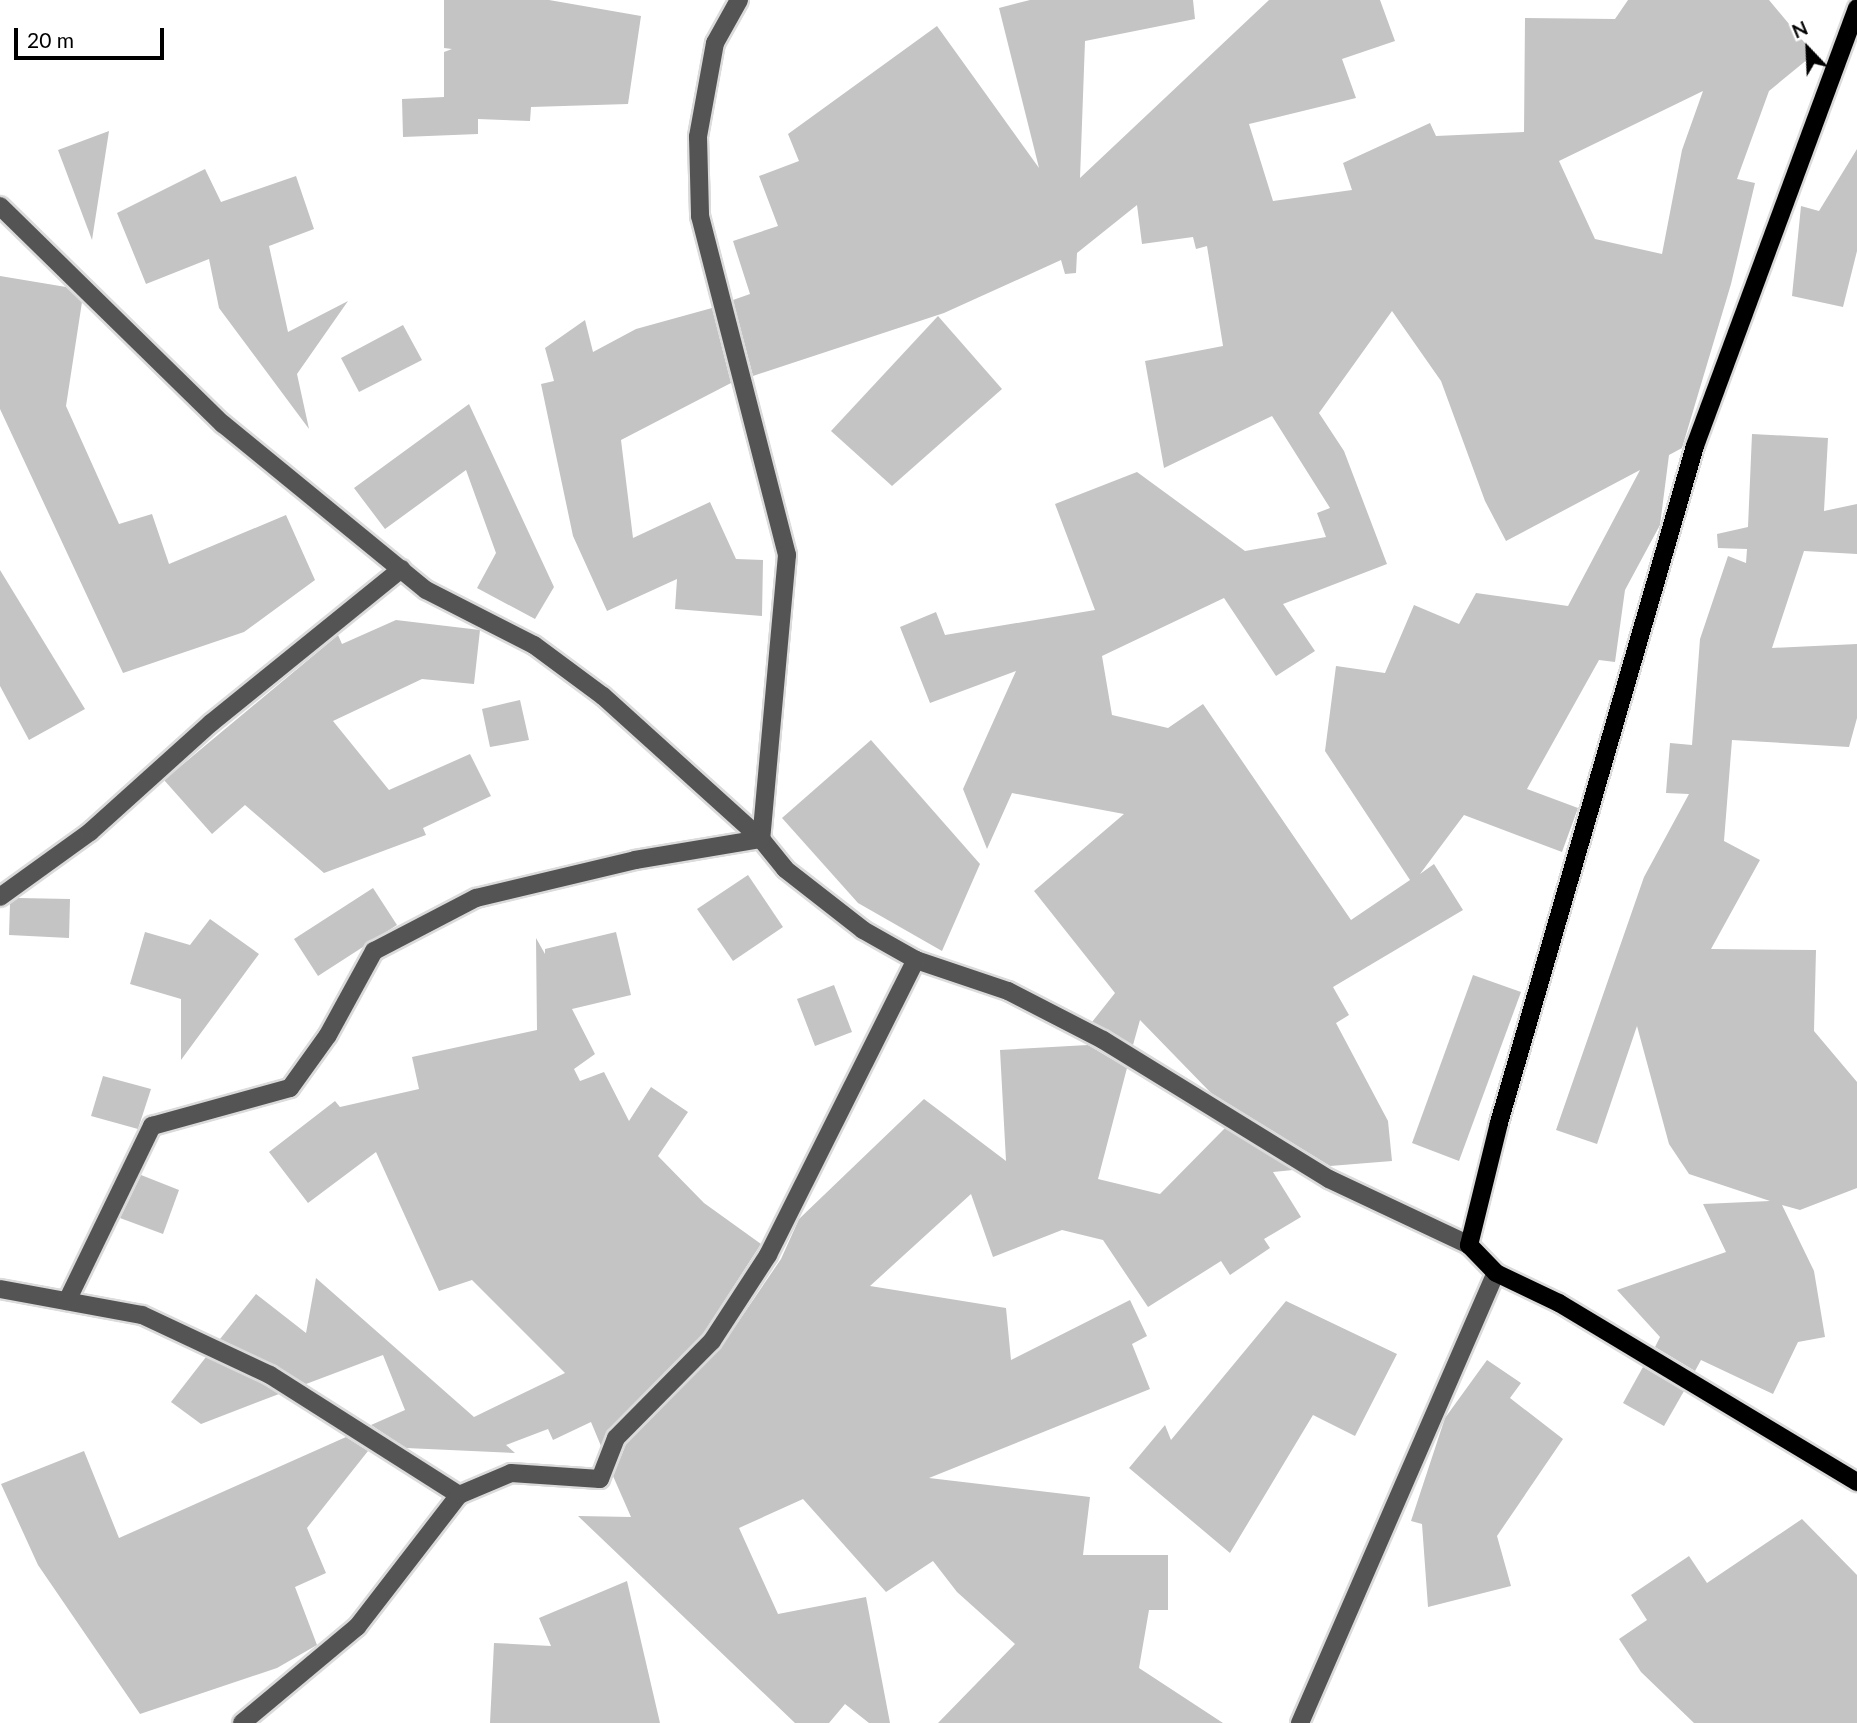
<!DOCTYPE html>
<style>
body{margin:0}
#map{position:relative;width:1857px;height:1723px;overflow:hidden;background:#fff;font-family:Lato,sans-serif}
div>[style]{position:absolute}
.building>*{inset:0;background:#c4c4c4}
.roads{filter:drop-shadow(2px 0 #dbdbdb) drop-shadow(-2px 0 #dbdbdb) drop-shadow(0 2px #dbdbdb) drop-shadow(0 -2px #dbdbdb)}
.minor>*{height:18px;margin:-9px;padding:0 9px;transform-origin:9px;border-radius:9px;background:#545454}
.major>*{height:18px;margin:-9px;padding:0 9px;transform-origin:9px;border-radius:9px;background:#000}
span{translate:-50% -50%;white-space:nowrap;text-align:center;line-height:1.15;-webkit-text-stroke:6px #fff;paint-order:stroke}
.north{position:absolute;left:1773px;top:14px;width:70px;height:70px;-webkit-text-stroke:5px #fff;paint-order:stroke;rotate:337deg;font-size:19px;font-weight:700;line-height:28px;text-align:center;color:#000}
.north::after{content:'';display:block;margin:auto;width:24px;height:32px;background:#000;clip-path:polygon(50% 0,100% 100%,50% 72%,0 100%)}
.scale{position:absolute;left:14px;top:28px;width:150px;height:32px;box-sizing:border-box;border:4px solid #000;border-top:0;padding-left:9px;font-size:21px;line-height:24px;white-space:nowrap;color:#000;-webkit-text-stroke:5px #fff;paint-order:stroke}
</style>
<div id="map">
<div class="building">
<i style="clip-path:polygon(444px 0,549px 0,641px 16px,628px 104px,531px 107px,530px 121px,478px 119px,478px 134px,403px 137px,402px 99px,444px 97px,444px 52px,452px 49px,444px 48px)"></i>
<i style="clip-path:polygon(evenodd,1030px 0,1193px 0,1195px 19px,1085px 41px,1080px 178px,1269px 0,1380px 0,1395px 41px,1342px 59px,1356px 98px,1249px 124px,1273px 201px,1352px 190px,1343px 163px,1430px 123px,1436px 136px,1524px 132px,1525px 18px,1615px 19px,1628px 0,1769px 0,1814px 54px,1769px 91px,1737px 179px,1755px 183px,1731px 284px,1682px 448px,1669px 455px,1660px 525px,1625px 590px,1615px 662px,1599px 660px,1527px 789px,1578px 808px,1562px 852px,1464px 815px,1420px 874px,1434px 864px,1463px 910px,1333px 987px,1349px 1015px,1336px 1023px,1388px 1121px,1392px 1161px,1330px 1166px,1211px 1093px,1140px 1020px,1133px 1045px,1092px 1022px,1115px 993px,1034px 891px,1124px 814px,1012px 793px,987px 849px,963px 789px,1016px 671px,930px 703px,900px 627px,936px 612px,945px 635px,1095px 610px,1055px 504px,1137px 472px,1245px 551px,1326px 537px,1317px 513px,1330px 508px,1272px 416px,1164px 468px,1145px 361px,1223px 346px,1207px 246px,1196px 249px,1193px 237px,1142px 244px,1137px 205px,1077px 253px,1076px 273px,1065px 274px,1061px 260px,944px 313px,753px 376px,733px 300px,750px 294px,733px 241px,778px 226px,759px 176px,799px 161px,788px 134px,937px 26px,1039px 168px,999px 8px,1030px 0,1703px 91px,1682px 150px,1662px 254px,1595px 239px,1559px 161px,1703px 91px,1030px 0,1392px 311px,1441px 381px,1485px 501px,1506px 541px,1640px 470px,1568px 606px,1476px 593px,1459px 624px,1414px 605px,1385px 673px,1336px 666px,1325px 751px,1410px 880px,1351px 920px,1203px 704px,1168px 728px,1112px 715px,1102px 656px,1224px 598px,1276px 676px,1315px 651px,1283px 604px,1387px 564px,1344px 451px,1319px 413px,1392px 311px)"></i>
<i style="clip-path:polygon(109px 131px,92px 240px,58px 150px)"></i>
<i style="clip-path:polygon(1857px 149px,1857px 251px,1843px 307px,1792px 296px,1801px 206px,1819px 211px)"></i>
<i style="clip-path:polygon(205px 169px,221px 202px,296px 176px,314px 229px,269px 246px,288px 332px,348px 301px,297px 374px,309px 429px,219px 308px,209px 259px,146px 284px,117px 213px)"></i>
<i style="clip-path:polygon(0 276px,66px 287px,82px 302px,66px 406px,119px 524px,152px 514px,169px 564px,286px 515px,315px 580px,244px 632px,123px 673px,0 409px)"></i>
<i style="clip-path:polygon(712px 308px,731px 383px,621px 440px,633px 538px,710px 502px,736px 559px,763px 560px,762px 616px,675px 609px,677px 579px,607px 611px,573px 536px,541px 384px,554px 381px,545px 348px,585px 320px,593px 352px,636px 329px)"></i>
<i style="clip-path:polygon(938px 316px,1002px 389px,892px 486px,831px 431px)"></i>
<i style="clip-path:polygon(403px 325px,422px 360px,359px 392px,341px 358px)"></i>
<i style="clip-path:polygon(469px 404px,554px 587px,535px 619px,477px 588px,496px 553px,466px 470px,385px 529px,354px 488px)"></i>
<i style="clip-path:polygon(1752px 434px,1828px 438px,1824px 511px,1857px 504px,1857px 554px,1804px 551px,1772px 648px,1857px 644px,1857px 718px,1849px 747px,1732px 740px,1724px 841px,1760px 860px,1711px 949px,1816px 950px,1814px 1031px,1857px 1082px,1857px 1188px,1800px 1210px,1782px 1205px,1814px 1271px,1825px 1337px,1798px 1342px,1773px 1394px,1701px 1360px,1695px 1371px,1655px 1347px,1660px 1337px,1617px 1290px,1726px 1252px,1703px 1204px,1770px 1201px,1689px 1174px,1669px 1144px,1637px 1026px,1597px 1144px,1556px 1130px,1644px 877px,1689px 794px,1666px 793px,1670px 743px,1692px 745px,1700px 639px,1728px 556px,1746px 563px,1747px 549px,1718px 548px,1717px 534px,1748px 527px)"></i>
<i style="clip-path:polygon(0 570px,85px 709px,29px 740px,0 686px)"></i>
<i style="clip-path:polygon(396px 620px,480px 630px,474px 684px,422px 679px,333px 721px,389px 790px,470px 754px,491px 796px,423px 828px,426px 835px,324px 873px,245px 805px,212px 834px,164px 780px,338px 635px,342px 644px)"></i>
<i style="clip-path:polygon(520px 700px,529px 740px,490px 747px,482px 709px)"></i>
<i style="clip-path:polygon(871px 740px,980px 864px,942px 951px,858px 903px,782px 818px)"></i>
<i style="clip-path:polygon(748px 875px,783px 927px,733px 961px,697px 909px)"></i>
<i style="clip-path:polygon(373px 888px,397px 925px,318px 976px,294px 939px)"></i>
<i style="clip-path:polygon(18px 898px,70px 899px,69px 938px,9px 935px,10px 904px)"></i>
<i style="clip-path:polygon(210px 919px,259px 954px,181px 1060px,181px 999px,130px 984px,145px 932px,190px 945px)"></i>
<i style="clip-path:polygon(616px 932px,631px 995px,572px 1009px,595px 1054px,574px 1069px,580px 1081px,604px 1072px,629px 1121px,651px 1087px,688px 1112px,658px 1156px,704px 1203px,761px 1244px,703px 1334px,608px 1430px,601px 1446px,591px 1422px,553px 1440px,548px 1429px,506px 1445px,515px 1453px,406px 1448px,371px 1425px,405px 1410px,383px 1355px,306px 1384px,220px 1339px,256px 1294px,306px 1333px,316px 1278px,474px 1417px,565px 1373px,472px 1280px,439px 1291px,376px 1152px,308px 1203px,269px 1152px,335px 1101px,340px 1107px,419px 1089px,412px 1057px,537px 1030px,536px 938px,545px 954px,545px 949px)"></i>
<i style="clip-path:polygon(1473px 975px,1521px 992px,1459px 1161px,1412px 1143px)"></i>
<i style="clip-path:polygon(834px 985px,852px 1032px,815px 1046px,797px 999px)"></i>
<i style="clip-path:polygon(1088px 1045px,1127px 1068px,1098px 1179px,1160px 1194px,1225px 1128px,1293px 1170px,1273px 1172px,1301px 1217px,1264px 1239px,1270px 1248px,1230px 1275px,1221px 1261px,1148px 1307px,1103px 1240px,1062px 1230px,993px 1257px,971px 1194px,870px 1286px,1006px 1308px,1011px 1360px,1130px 1300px,1147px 1336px,1132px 1344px,1150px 1389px,929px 1478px,1090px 1497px,1083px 1555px,1168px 1555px,1168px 1610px,1149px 1610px,1139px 1668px,1223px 1723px,938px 1723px,1015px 1644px,957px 1592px,933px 1561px,886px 1592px,803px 1499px,739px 1528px,778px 1614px,866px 1597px,890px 1723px,869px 1723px,845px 1704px,829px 1723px,795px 1723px,578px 1516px,631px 1517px,613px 1476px,626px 1444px,721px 1347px,781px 1259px,799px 1219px,924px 1099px,1006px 1161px,1000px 1050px)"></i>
<i style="clip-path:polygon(103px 1076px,151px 1089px,138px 1129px,91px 1116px)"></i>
<i style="clip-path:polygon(141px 1175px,179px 1190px,163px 1234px,120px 1218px)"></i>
<i style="clip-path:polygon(1286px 1301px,1397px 1354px,1355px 1436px,1313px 1415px,1230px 1553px,1129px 1468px,1165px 1425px,1171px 1440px)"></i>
<i style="clip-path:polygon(206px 1357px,265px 1385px,279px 1394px,201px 1424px,171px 1402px)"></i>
<i style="clip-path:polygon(1487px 1360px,1521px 1383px,1510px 1398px,1563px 1439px,1497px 1536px,1511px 1586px,1428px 1607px,1422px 1524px,1411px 1521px,1445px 1418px)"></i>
<i style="clip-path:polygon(1643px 1367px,1684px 1391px,1664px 1426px,1623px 1403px)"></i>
<i style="clip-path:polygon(346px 1437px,368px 1451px,307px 1528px,326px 1573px,295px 1587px,317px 1645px,277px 1668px,140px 1714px,38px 1565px,1px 1484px,84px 1451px,119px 1538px)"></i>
<i style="clip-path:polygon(1802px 1519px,1857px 1575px,1857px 1723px,1694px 1723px,1641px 1672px,1619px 1639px,1647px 1620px,1631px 1595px,1689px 1556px,1707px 1583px)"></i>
<i style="clip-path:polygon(627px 1581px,660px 1723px,490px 1723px,494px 1643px,551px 1646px,539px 1618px)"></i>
</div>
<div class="roads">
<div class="minor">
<i style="left:739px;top:0;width:49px;rotate:119.2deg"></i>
<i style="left:715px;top:43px;width:96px;rotate:100.3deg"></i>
<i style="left:698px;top:137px;width:79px;rotate:88.5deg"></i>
<i style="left:700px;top:216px;width:350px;rotate:75.6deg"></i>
<i style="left:787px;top:555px;width:285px;rotate:95.2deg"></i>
<i style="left:761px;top:839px;width:38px;rotate:51deg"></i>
<i style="left:785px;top:869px;width:99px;rotate:38deg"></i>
<i style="left:863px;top:930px;width:61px;rotate:29.5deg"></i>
<i style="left:916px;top:960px;width:97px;rotate:18.6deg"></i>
<i style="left:1008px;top:991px;width:107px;rotate:27.3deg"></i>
<i style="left:1103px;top:1040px;width:265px;rotate:31.6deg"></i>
<i style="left:1329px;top:1179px;width:155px;rotate:25.2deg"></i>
<i style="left:0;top:206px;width:312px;rotate:44.4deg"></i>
<i style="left:223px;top:424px;width:262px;rotate:39.3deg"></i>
<i style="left:426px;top:590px;width:121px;rotate:27deg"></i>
<i style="left:534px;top:645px;width:86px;rotate:36.5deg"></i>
<i style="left:603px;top:696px;width:213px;rotate:42.1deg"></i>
<i style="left:0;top:897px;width:111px;rotate:-35.8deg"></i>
<i style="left:90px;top:832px;width:163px;rotate:-42deg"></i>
<i style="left:211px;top:723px;width:245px;rotate:-39deg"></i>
<i style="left:0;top:1289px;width:144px;rotate:10.4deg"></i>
<i style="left:142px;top:1315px;width:141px;rotate:25.1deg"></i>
<i style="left:270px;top:1375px;width:224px;rotate:32.4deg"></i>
<i style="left:67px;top:1301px;width:195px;rotate:-64.1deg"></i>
<i style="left:152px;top:1126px;width:143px;rotate:-15.4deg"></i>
<i style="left:290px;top:1088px;width:65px;rotate:-54.4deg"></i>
<i style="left:328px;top:1035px;width:96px;rotate:-61.3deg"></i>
<i style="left:374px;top:951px;width:115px;rotate:-27.5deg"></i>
<i style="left:476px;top:898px;width:163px;rotate:-13.4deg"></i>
<i style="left:635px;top:860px;width:128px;rotate:-9.5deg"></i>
<i style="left:242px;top:1723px;width:150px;rotate:-39.9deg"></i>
<i style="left:357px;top:1627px;width:167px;rotate:-52.3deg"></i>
<i style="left:459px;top:1495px;width:56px;rotate:-22.9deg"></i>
<i style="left:511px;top:1473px;width:89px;rotate:3.9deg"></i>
<i style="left:600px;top:1479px;width:44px;rotate:-68.7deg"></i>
<i style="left:616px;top:1438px;width:136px;rotate:-45.3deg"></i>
<i style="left:712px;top:1341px;width:103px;rotate:-56.9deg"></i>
<i style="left:768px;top:1255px;width:330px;rotate:-63.4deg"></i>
<i style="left:1300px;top:1723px;width:491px;rotate:-66.5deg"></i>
</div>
<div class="major">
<i style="left:1857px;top:8px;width:467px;rotate:110.3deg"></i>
<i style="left:1695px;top:446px;width:705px;rotate:106.15deg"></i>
<i style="left:1499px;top:1123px;width:126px;rotate:103.8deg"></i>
<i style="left:1469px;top:1245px;width:39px;rotate:46deg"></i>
<i style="left:1496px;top:1273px;width:70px;rotate:25.5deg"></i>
<i style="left:1559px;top:1303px;width:348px;rotate:31deg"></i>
</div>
</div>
<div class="north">N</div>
<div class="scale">20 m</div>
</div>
